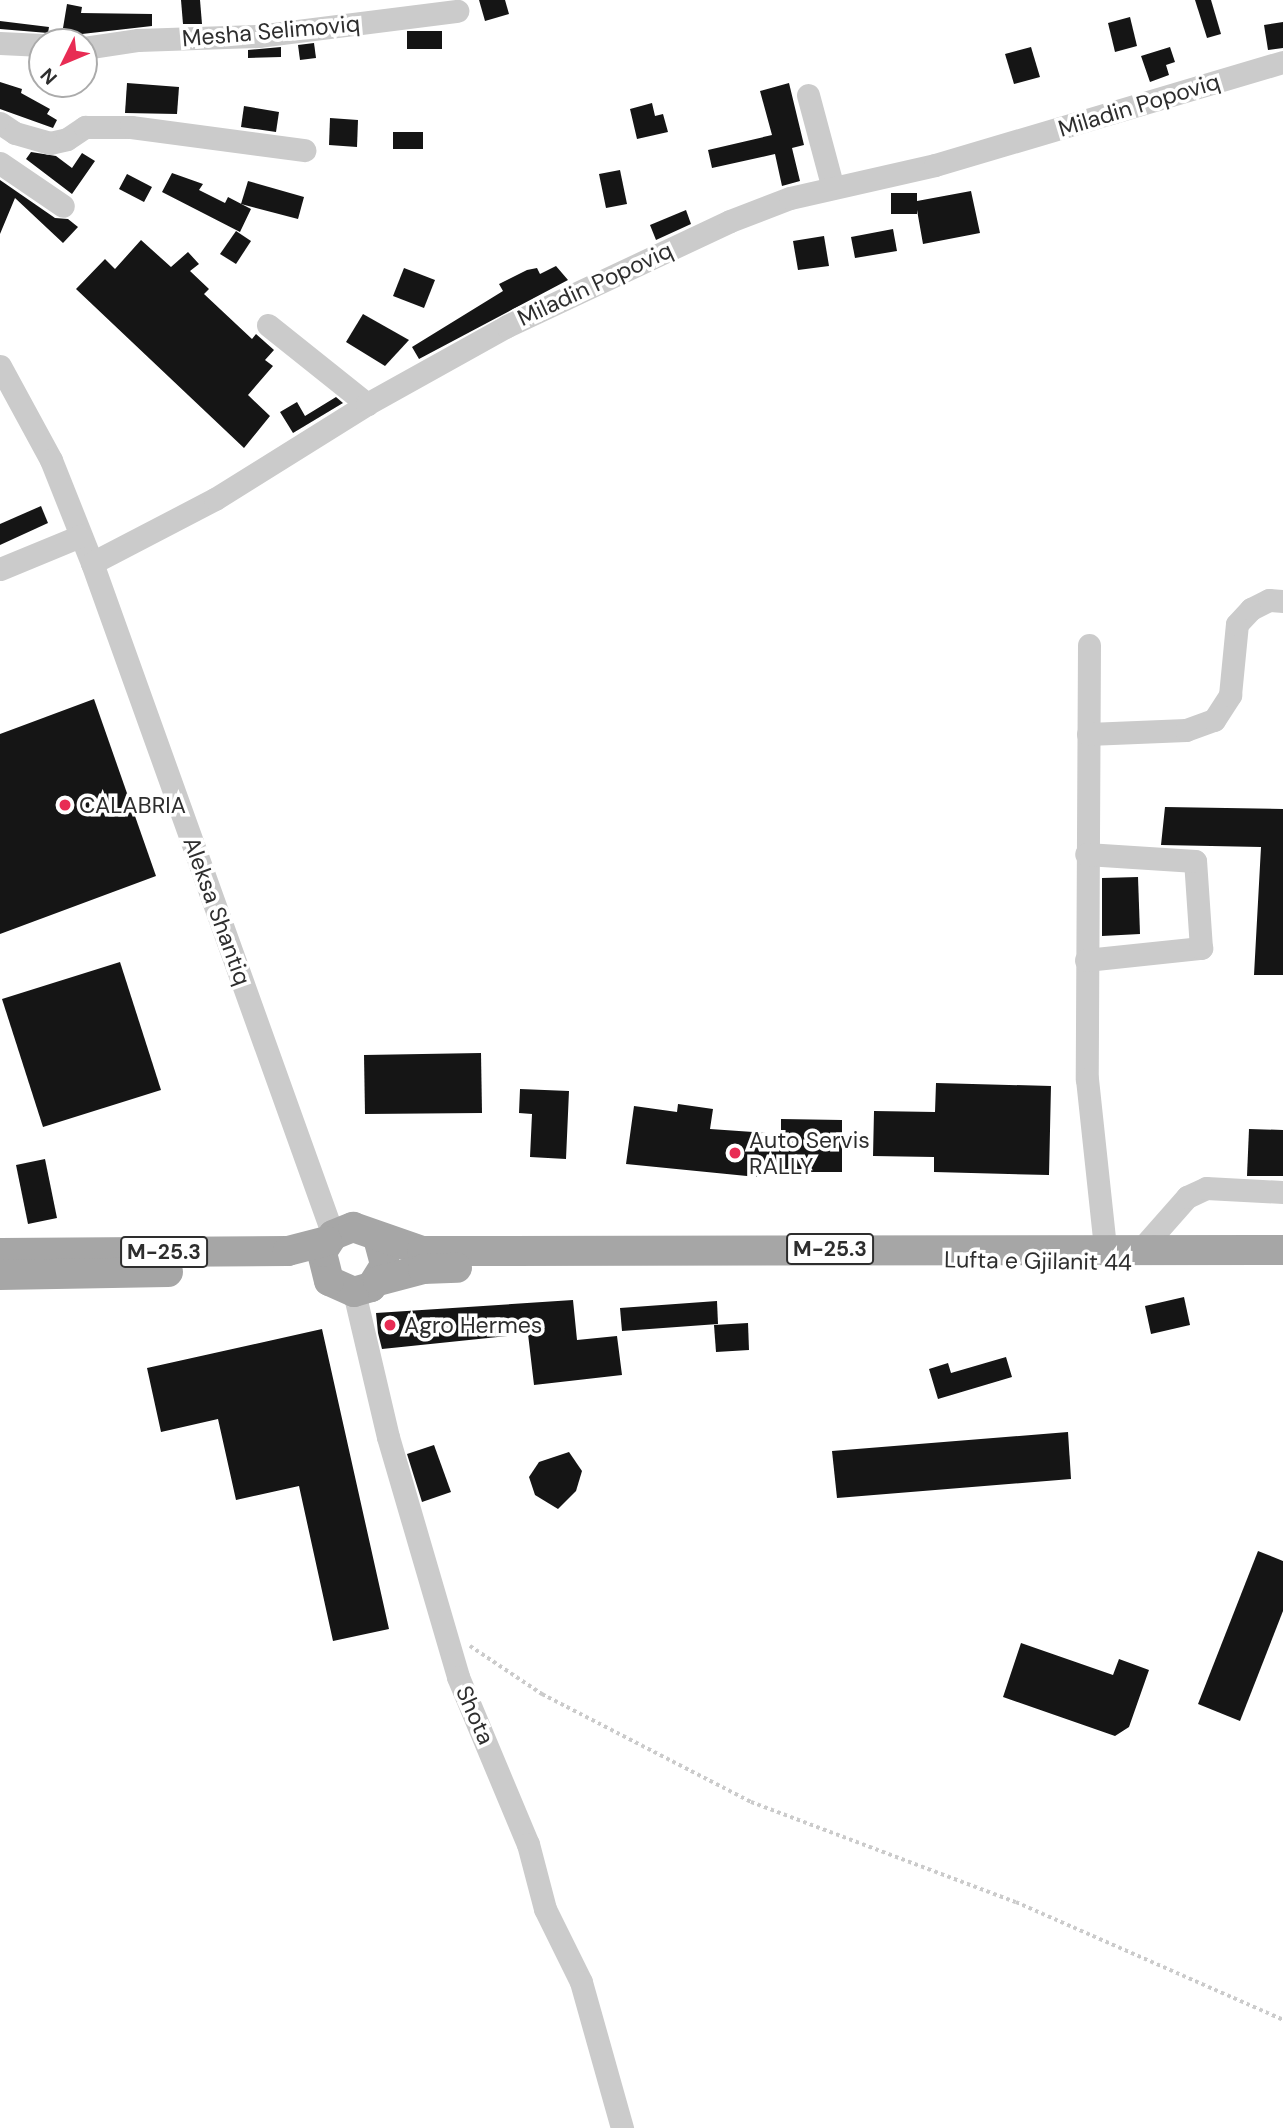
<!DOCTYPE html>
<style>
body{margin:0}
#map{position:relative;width:1283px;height:2128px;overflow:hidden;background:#fff;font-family:"DM Sans",sans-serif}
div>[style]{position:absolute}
.building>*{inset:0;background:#151515}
.path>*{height:3.5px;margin-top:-1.75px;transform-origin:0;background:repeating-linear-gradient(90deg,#cbcbcb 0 3.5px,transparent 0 7px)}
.minor>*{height:23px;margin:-11.5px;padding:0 11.5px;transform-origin:11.5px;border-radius:11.5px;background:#cbcbcb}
.major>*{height:30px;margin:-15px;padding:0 15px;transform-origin:15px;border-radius:15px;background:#a6a6a6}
.dots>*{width:19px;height:19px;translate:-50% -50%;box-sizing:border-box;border:4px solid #fff;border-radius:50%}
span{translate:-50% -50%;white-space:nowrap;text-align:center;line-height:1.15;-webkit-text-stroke:7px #fff;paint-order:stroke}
.shield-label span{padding:2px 5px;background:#fff;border:2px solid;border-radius:5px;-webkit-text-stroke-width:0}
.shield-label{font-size:21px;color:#2e2e2e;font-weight:700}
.street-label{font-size:23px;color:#2e2e2e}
.poi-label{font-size:23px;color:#2e2e2e}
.left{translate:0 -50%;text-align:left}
.north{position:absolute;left:28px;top:28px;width:70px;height:70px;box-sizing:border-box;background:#fff;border:2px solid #ababab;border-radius:50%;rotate:227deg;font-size:19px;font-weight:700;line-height:28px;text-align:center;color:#2e2e2e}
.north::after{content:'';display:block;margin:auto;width:24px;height:32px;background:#e82c54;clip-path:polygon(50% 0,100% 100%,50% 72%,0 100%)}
</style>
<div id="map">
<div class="building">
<i style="clip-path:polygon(181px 0,200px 0,202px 24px,183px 24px)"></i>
<i style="clip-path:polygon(479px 0,505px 0,509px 14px,485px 21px)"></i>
<i style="clip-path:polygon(1195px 0,1211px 0,1221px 34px,1207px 38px)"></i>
<i style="clip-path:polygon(67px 4px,82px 7px,81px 13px,152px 14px,152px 26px,82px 34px,72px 42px,61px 40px)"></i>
<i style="clip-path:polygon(1130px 17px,1137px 46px,1115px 52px,1108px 23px)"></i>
<i style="clip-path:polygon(0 21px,49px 27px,48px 33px,0 29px)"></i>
<i style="clip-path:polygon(1283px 22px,1283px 48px,1268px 50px,1264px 25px)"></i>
<i style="clip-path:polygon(407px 31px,442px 31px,442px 49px,407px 49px)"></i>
<i style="clip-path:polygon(314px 43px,316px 58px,300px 60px,298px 45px)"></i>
<i style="clip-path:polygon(281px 47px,281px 57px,248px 58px,248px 50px)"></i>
<i style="clip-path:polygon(1031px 47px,1040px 77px,1014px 84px,1005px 54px)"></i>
<i style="clip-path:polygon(1170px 47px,1175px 62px,1166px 65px,1169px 75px,1150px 82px,1141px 56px)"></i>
<i style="clip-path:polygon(0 82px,22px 89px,21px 93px,50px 109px,47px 114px,57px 120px,53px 128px,0 109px)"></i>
<i style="clip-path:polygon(127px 83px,179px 87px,177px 114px,125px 113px)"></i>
<i style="clip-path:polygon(789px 83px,804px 145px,792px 148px,800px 181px,782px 186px,775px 154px,712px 168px,708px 150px,772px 135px,760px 91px)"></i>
<i style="clip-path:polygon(652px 103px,655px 116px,663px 114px,668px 132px,637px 139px,630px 109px)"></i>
<i style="clip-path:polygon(244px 106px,279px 112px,276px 132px,241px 127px)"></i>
<i style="clip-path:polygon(330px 118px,358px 120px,357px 147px,329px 145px)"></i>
<i style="clip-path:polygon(393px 132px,423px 132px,423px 149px,393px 149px)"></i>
<i style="clip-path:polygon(31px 152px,56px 156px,72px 168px,82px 153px,95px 161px,72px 194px,26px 159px)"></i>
<i style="clip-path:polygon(620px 170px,627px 204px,606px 208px,599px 174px)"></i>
<i style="clip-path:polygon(172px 173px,203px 184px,199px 190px,225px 203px,228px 197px,251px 209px,240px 232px,162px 192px)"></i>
<i style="clip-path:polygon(127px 174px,152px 187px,144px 202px,119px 189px)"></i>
<i style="clip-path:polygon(0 180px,55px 218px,68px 219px,78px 227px,63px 243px,15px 198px,0 234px)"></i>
<i style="clip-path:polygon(248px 181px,304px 197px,298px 219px,241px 204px)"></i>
<i style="clip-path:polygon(971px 191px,980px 233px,923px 244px,917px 210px,917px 214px,891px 214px,891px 193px,917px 193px,917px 201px)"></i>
<i style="clip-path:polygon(686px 210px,691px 224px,656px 240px,650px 225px)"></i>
<i style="clip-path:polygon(893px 229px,897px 251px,855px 258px,851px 237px)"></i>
<i style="clip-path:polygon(236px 231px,251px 241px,236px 264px,220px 254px)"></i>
<i style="clip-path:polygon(824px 236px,829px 266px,798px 270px,793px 241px)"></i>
<i style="clip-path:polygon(141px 240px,171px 267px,188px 252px,199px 264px,190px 271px,209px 289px,204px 294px,252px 339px,256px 334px,274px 350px,265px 360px,273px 366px,248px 395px,270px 416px,244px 448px,76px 289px,105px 259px,115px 269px)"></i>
<i style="clip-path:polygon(556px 266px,568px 280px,419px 359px,412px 347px,503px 291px,499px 284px,527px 270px,537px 268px,540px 274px)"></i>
<i style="clip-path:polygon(404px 268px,435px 280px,424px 308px,393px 296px)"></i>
<i style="clip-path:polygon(363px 314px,409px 340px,385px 366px,346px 342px)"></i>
<i style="clip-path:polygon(336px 397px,343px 403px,293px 433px,280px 412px,297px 402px,305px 416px)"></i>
<i style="clip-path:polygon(41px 506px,48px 523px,0 545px,0 524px)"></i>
<i style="clip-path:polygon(94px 699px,156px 876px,0 934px,0 734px)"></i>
<i style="clip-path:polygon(1165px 807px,1283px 809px,1283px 975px,1254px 975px,1261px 847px,1161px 845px)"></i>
<i style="clip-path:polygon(1138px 877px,1140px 934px,1102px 936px,1102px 878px)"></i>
<i style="clip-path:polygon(120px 962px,161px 1090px,43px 1127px,2px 999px)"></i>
<i style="clip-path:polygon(481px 1053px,482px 1113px,365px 1114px,364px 1055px)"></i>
<i style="clip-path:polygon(936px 1083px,1051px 1086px,1049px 1175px,934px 1172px,934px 1157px,873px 1156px,874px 1111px,935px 1112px)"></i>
<i style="clip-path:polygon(520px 1089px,569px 1091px,566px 1159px,530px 1157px,532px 1114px,519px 1113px)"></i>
<i style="clip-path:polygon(678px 1104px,713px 1109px,710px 1129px,781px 1134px,781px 1119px,842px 1120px,842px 1172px,757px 1172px,757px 1177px,626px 1164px,634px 1106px,677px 1112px)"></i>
<i style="clip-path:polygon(1249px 1129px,1283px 1130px,1283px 1176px,1247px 1176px)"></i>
<i style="clip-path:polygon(45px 1159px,57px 1218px,28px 1224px,16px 1165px)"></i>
<i style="clip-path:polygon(1184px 1297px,1190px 1325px,1151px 1334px,1145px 1306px)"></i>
<i style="clip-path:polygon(573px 1300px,577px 1340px,617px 1336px,622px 1375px,534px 1385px,528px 1334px,382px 1349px,378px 1333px,376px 1313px)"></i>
<i style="clip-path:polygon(717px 1301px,718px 1324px,622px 1331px,620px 1308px)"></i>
<i style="clip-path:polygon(748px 1323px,749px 1350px,716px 1352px,714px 1325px)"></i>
<i style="clip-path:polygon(322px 1329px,389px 1629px,333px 1641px,299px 1486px,236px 1500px,218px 1419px,161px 1432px,147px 1368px)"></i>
<i style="clip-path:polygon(1006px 1357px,1012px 1377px,938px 1399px,929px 1369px,948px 1363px,951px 1373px)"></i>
<i style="clip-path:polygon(1068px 1432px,1071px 1479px,837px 1498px,832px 1451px)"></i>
<i style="clip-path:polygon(434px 1445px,451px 1492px,422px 1502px,407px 1454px)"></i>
<i style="clip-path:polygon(569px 1452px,582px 1471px,576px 1491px,558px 1509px,535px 1495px,529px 1477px,539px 1462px)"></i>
<i style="clip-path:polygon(1258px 1551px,1283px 1561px,1283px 1611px,1240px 1721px,1198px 1704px)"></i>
<i style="clip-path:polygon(1021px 1643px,1113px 1675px,1119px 1659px,1149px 1670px,1129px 1727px,1115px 1736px,1003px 1697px)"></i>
</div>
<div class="path">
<i style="left:470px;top:1646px;width:87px;rotate:33.7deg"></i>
<i style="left:542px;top:1694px;width:235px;rotate:27.3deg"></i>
<i style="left:751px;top:1802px;width:283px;rotate:20.7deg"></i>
<i style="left:1016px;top:1902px;width:292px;rotate:23.8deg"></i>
</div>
<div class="minor">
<i style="left:0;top:43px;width:42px;rotate:2.7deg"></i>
<i style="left:84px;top:48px;width:55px;rotate:-8.4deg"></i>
<i style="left:138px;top:40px;width:120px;rotate:-1.9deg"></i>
<i style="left:258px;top:36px;width:201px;rotate:-7.2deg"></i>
<i style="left:808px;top:95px;width:96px;rotate:75deg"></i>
<i style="left:0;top:123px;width:18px;rotate:34deg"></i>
<i style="left:15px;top:133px;width:36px;rotate:16deg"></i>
<i style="left:50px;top:143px;width:17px;rotate:-13deg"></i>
<i style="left:67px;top:139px;width:22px;rotate:-34deg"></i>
<i style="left:85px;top:127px;width:46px"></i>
<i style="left:131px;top:127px;width:175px;rotate:7.6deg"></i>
<i style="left:0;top:163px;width:76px;rotate:34.3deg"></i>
<i style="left:268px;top:325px;width:127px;rotate:38.6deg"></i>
<i style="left:0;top:366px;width:107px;rotate:61.5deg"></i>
<i style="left:51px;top:460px;width:111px;rotate:68.3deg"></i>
<i style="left:92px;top:563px;width:714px;rotate:70.27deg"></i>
<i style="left:92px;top:563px;width:139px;rotate:-27.5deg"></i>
<i style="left:215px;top:499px;width:179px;rotate:-32deg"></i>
<i style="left:367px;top:404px;width:160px;rotate:-29.1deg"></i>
<i style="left:507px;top:326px;width:246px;rotate:-25.2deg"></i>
<i style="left:730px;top:221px;width:64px;rotate:-21deg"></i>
<i style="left:790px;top:198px;width:149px;rotate:-12.8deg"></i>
<i style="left:935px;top:165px;width:363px;rotate:-16.5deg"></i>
<i style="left:0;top:569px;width:87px;rotate:-22.4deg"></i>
<i style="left:1089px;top:645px;width:434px;rotate:90.3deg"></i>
<i style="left:1087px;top:1079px;width:170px;rotate:83.9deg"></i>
<i style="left:1088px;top:734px;width:98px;rotate:-2.3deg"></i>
<i style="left:1186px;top:730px;width:30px;rotate:-20deg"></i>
<i style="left:1214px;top:720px;width:30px;rotate:-57deg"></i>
<i style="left:1230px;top:695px;width:71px;rotate:-84.4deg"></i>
<i style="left:1237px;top:624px;width:21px;rotate:-47deg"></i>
<i style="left:1251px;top:609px;width:20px;rotate:-27deg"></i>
<i style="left:1269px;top:600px;width:14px;rotate:4deg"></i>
<i style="left:1086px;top:960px;width:116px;rotate:-6deg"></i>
<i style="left:1201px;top:948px;width:87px;rotate:-93.9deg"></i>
<i style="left:1195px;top:861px;width:109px;rotate:-176.3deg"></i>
<i style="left:1142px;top:1248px;width:68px;rotate:-48.6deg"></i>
<i style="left:1187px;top:1197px;width:21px;rotate:-25deg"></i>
<i style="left:1206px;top:1188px;width:77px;rotate:3deg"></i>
<i style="left:354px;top:1292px;width:149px;rotate:76.8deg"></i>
<i style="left:388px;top:1437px;width:250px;rotate:73.7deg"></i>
<i style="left:458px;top:1677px;width:181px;rotate:67.3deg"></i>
<i style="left:528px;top:1844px;width:67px;rotate:75.3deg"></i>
<i style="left:545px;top:1909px;width:81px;rotate:63.7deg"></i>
<i style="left:581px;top:1982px;width:152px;rotate:74.3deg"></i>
</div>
<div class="major">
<i style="left:378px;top:1238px;width:28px;rotate:75deg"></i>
<i style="left:385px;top:1265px;width:26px;rotate:122deg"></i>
<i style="left:371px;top:1287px;width:18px;rotate:164deg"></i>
<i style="left:354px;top:1292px;width:27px;rotate:-156deg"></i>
<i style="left:329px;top:1281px;width:30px;rotate:-104deg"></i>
<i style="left:322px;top:1252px;width:20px;rotate:-57deg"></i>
<i style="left:333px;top:1235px;width:22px;rotate:-22deg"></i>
<i style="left:353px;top:1227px;width:73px;rotate:19.2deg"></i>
<i style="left:422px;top:1251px;width:861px;rotate:-0.07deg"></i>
<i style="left:0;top:1253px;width:288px;rotate:-0.4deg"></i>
<i style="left:288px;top:1251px;width:40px;rotate:-14.4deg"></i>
<i style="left:0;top:1275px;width:168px;rotate:-1deg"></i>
<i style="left:378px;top:1281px;width:47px;rotate:-14.9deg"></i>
<i style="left:423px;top:1269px;width:34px;rotate:-2deg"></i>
</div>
<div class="dots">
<i style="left:65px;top:805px;background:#e82c54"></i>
<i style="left:735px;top:1153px;background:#e82c54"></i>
<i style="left:390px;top:1325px;background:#e82c54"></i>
</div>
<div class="shield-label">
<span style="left:830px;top:1249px">M-25.3</span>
<span style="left:164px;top:1252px">M-25.3</span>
</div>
<div class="street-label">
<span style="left:271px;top:31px;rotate:-5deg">Mesha Selimoviq</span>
<span style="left:1139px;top:105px;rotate:-17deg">Miladin Popoviq</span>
<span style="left:595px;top:284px;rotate:-25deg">Miladin Popoviq</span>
<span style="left:217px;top:911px;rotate:70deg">Aleksa Shantiq</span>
<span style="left:1038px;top:1261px;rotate:1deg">Lufta e Gjilanit 44</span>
<span style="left:475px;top:1715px;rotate:66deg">Shota</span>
</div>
<div class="poi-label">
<span class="left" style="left:79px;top:805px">CALABRIA</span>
<span class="left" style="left:749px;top:1153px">Auto Servis<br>RALLY</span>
<span class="left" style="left:404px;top:1325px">Agro Hermes</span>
</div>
<div class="north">N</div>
</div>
